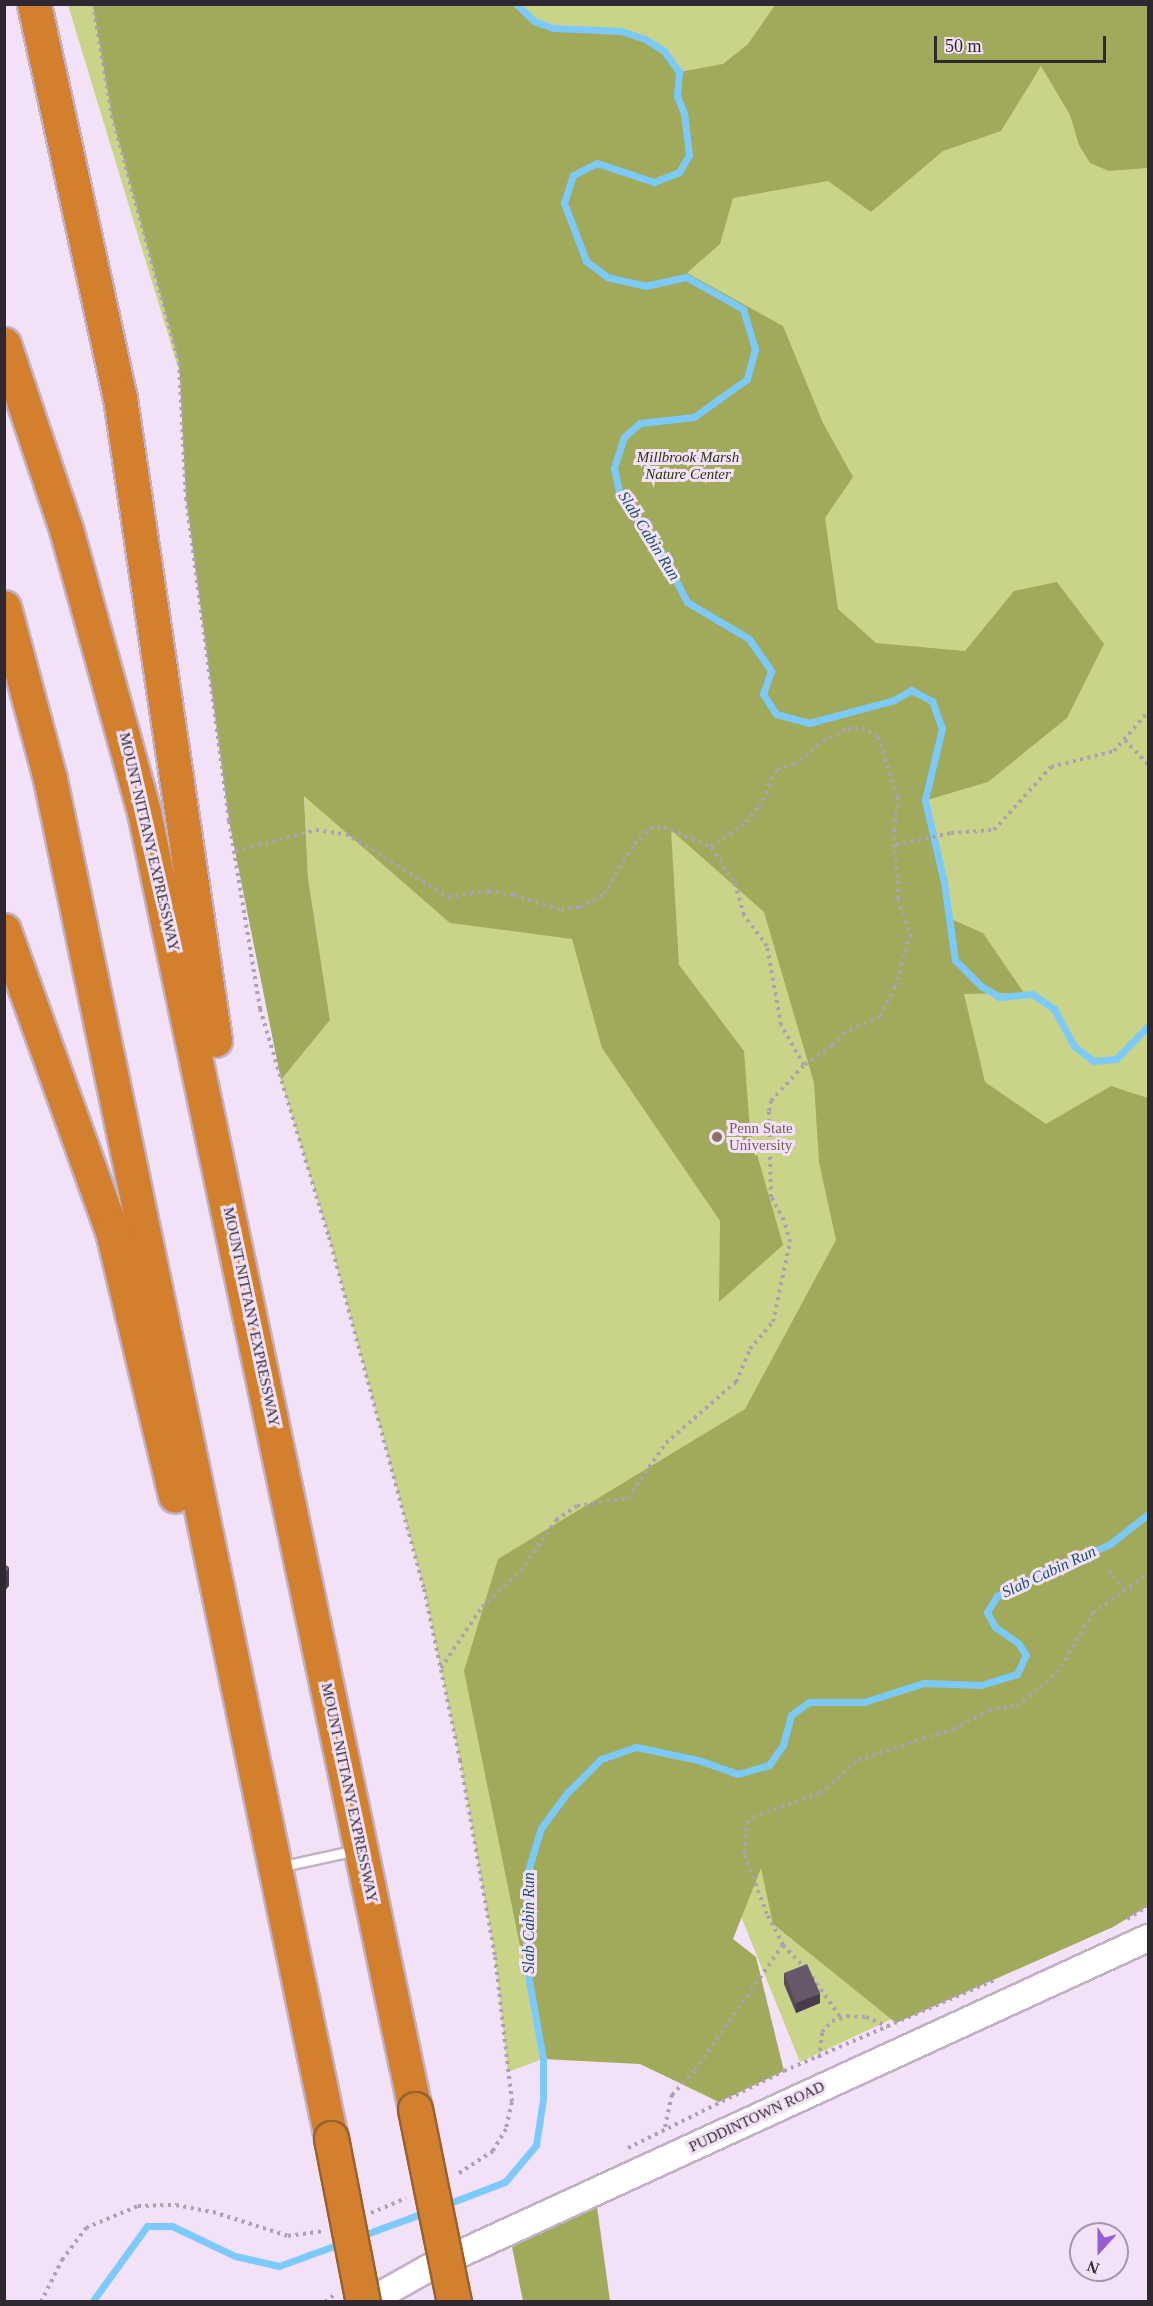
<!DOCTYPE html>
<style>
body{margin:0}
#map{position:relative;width:1153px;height:2306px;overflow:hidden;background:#f3e1f7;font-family:"Times New Roman",serif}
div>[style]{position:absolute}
.green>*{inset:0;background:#cad489}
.forest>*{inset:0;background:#a0aa5a}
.stream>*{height:7px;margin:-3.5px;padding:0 3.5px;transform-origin:3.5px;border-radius:3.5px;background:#7ccafb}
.path>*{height:4px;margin-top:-2px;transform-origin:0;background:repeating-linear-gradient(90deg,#aea0b1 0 3px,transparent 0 7.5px)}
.roads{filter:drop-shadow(2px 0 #c2b1c5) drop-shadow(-2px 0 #c2b1c5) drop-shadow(0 2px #c2b1c5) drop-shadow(0 -2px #c2b1c5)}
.lane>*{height:9px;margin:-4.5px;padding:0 4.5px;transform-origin:4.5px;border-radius:4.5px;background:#fff}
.secondary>*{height:26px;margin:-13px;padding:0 13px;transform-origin:13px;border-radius:13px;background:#fff}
.highway>*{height:33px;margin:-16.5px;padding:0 16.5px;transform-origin:16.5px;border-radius:16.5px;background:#d2802d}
.bridges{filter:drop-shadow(2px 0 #99612e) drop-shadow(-2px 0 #99612e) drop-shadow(0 2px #99612e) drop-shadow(0 -2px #99612e)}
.highway-bridge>*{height:33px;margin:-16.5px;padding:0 16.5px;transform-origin:16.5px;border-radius:16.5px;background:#d2802d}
.wall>*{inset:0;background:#594b5b}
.shaded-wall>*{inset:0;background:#483d4a}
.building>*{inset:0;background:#67576a}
.dots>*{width:16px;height:16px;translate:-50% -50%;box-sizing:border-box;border:3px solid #f3e1f7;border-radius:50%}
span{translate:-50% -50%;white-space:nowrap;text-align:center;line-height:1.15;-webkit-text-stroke:6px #f3e1f7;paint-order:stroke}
.park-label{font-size:15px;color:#303311;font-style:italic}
.street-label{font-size:15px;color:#2f2830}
.education-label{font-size:15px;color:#785e54}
.left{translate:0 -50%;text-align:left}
.water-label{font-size:16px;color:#145071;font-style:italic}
.frame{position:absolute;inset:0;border:6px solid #2f2830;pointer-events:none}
.north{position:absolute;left:1069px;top:2222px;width:60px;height:60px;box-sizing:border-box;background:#f3e1f7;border:2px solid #a597a7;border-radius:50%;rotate:201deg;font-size:16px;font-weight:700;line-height:24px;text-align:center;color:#2f2830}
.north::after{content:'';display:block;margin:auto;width:21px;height:27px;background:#965dd5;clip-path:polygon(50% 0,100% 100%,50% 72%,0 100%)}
.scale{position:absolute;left:934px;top:36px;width:172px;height:27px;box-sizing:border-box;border:3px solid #2f2830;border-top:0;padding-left:8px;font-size:18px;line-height:21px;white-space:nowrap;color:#2f2830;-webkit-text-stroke:4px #f3e1f7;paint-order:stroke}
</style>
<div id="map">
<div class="green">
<i style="clip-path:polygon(68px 5px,1039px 5px,1148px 67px,1148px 1899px,800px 2062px,577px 1512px,526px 1964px,543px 2059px,508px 2072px,495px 1957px,460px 1760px,424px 1589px,329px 1237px,281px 1080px,330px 1020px,308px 878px,304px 795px,309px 799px)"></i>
</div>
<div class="forest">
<i style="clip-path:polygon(93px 5px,516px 5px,534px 21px,553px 28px,621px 31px,645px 39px,664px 51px,680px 72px,723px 64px,748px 44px,775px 5px,1148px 5px,1148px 168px,1109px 171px,1090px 163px,1079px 145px,1070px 115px,1041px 66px,1001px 131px,943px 151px,871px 212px,828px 181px,733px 198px,720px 244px,687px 273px,783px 326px,823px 423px,853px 477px,825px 518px,838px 609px,876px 643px,965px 651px,1014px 591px,1057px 582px,1104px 644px,1067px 718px,988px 782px,927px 800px,947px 882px,951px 919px,983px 933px,1024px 993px,964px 994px,985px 1082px,1046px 1124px,1111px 1086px,1148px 1098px,1148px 1906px,1113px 1927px,896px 2023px,773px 1924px,761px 1868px,733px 1939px,756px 1957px,784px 2071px,719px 2102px,640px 2064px,543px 2059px,464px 1671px,498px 1559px,745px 1409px,836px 1240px,819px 1162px,814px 1083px,764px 912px,671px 830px,679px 965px,744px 1051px,750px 1130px,783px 1245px,719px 1302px,720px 1221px,602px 1048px,572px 939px,450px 923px,304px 796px,308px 878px,330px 1020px,281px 1080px,229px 821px,186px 498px,179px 362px,112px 116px)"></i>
<i style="clip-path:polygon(595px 2192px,610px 2301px,523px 2301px,509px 2232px)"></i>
</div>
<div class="stream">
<i style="left:516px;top:4px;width:25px;rotate:43deg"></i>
<i style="left:534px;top:21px;width:20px;rotate:20deg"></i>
<i style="left:553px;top:28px;width:68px;rotate:2.5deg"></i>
<i style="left:621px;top:31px;width:25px;rotate:18deg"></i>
<i style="left:645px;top:39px;width:22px;rotate:32deg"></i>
<i style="left:664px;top:51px;width:26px;rotate:54deg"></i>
<i style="left:679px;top:72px;width:24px;rotate:95deg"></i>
<i style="left:677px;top:96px;width:18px;rotate:68deg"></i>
<i style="left:684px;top:113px;width:42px;rotate:83.2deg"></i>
<i style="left:689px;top:155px;width:20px;rotate:120deg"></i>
<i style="left:679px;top:172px;width:27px;rotate:158deg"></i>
<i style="left:654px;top:182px;width:60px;rotate:-161.6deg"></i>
<i style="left:597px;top:163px;width:27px;rotate:153deg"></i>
<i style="left:573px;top:175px;width:29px;rotate:108deg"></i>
<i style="left:564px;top:203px;width:62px;rotate:69.2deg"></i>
<i style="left:586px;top:261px;width:26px;rotate:37deg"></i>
<i style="left:607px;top:277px;width:39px;rotate:13deg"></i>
<i style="left:645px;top:286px;width:42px;rotate:-12.4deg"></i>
<i style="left:686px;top:277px;width:65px;rotate:29.3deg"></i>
<i style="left:743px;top:309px;width:42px;rotate:73.3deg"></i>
<i style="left:755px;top:349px;width:31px;rotate:105deg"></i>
<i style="left:747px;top:379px;width:65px;rotate:144.4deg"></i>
<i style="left:694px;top:417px;width:54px;rotate:173.7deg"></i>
<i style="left:640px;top:423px;width:21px;rotate:139deg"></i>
<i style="left:624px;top:437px;width:33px;rotate:108deg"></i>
<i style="left:614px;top:468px;width:24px;rotate:78deg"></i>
<i style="left:619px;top:491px;width:75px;rotate:55.3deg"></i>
<i style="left:662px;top:553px;width:55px;rotate:63deg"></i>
<i style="left:687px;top:602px;width:72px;rotate:30.8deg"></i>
<i style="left:749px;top:639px;width:39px;rotate:55deg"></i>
<i style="left:771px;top:671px;width:24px;rotate:109deg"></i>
<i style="left:763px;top:694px;width:24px;rotate:57deg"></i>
<i style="left:776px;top:714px;width:34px;rotate:15deg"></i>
<i style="left:809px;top:723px;width:88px;rotate:-15.1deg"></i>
<i style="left:894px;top:700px;width:20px;rotate:-30deg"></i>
<i style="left:911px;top:690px;width:24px;rotate:28deg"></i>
<i style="left:932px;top:701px;width:29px;rotate:70deg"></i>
<i style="left:942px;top:728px;width:74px;rotate:103.3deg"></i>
<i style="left:925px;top:800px;width:84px;rotate:77deg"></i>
<i style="left:944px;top:882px;width:79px;rotate:82deg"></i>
<i style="left:955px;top:960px;width:37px;rotate:45deg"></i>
<i style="left:981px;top:986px;width:21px;rotate:31deg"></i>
<i style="left:999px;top:997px;width:33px;rotate:-5deg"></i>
<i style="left:1032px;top:994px;width:27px;rotate:34deg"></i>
<i style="left:1054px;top:1009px;width:42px;rotate:61.6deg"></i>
<i style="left:1074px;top:1046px;width:24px;rotate:38deg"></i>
<i style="left:1093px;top:1061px;width:23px;rotate:-5deg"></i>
<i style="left:1116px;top:1059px;width:46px;rotate:-45.9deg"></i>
<i style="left:442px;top:2206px;width:67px;rotate:-20.9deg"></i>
<i style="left:505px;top:2182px;width:48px;rotate:-50deg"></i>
<i style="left:536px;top:2145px;width:47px;rotate:-81.3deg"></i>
<i style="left:543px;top:2099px;width:40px;rotate:-90deg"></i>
<i style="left:543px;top:2059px;width:97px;rotate:-100.1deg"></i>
<i style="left:526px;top:1964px;width:90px;rotate:-89.4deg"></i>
<i style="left:527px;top:1874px;width:48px;rotate:-73.1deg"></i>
<i style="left:541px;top:1828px;width:44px;rotate:-53.4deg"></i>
<i style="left:567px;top:1793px;width:48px;rotate:-45deg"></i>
<i style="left:601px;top:1759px;width:37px;rotate:-19deg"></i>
<i style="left:636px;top:1747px;width:63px;rotate:11.8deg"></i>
<i style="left:698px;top:1760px;width:42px;rotate:19.3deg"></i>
<i style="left:738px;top:1774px;width:32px;rotate:-16deg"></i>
<i style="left:769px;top:1765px;width:24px;rotate:-55deg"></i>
<i style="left:783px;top:1745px;width:31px;rotate:-75deg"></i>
<i style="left:791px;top:1715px;width:22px;rotate:-36deg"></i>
<i style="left:809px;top:1702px;width:55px"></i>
<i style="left:864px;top:1702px;width:63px;rotate:-17.6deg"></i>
<i style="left:924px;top:1683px;width:57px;rotate:2deg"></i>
<i style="left:981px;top:1685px;width:38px;rotate:-17deg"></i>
<i style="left:1017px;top:1674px;width:21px;rotate:-65deg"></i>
<i style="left:1026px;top:1655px;width:14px;rotate:-124deg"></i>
<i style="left:1018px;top:1643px;width:28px;rotate:-145deg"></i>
<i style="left:995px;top:1627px;width:17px;rotate:-118deg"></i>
<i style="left:987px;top:1612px;width:19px;rotate:-58deg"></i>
<i style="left:997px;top:1596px;width:124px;rotate:-24.7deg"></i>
<i style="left:1110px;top:1544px;width:48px;rotate:-38.3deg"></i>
<i style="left:358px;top:2237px;width:72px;rotate:-20.2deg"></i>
<i style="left:92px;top:2302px;width:94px;rotate:-54.1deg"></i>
<i style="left:147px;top:2226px;width:25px"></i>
<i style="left:172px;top:2226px;width:70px;rotate:25.5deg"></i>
<i style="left:235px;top:2256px;width:45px;rotate:12.8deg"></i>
<i style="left:279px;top:2266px;width:67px;rotate:-20.1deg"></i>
</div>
<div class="path">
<i style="left:93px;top:4px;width:114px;rotate:80.4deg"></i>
<i style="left:112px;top:116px;width:255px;rotate:74.8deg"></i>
<i style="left:179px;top:362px;width:136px;rotate:87.1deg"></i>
<i style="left:186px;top:498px;width:326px;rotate:82.4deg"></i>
<i style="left:229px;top:821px;width:191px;rotate:80.6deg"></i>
<i style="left:260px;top:1009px;width:238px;rotate:73.2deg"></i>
<i style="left:329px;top:1237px;width:365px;rotate:74.9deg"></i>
<i style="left:424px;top:1589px;width:175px;rotate:78.1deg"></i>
<i style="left:460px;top:1760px;width:200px;rotate:79.9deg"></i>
<i style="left:495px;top:1957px;width:146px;rotate:83.3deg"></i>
<i style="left:512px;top:2102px;width:28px;rotate:103deg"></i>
<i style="left:506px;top:2129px;width:26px;rotate:121deg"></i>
<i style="left:493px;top:2151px;width:44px;rotate:147deg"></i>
<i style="left:862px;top:728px;width:18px;rotate:29deg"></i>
<i style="left:878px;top:737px;width:63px;rotate:71.6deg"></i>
<i style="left:898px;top:797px;width:32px;rotate:97deg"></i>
<i style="left:894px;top:829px;width:70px;rotate:86.7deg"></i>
<i style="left:898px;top:899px;width:37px;rotate:71deg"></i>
<i style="left:910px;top:934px;width:55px;rotate:105.8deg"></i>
<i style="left:895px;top:987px;width:34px;rotate:117deg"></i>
<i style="left:880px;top:1017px;width:39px;rotate:157deg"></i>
<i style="left:844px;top:1032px;width:18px;rotate:131deg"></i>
<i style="left:832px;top:1046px;width:34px;rotate:146deg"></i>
<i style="left:804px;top:1065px;width:46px;rotate:-119.9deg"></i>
<i style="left:781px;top:1025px;width:80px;rotate:-100deg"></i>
<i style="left:767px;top:946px;width:39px;rotate:-127deg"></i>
<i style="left:744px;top:915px;width:35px;rotate:-106deg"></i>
<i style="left:734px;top:881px;width:41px;rotate:-124.1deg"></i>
<i style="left:711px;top:847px;width:43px;rotate:-35.5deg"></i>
<i style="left:746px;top:822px;width:20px;rotate:-49deg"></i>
<i style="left:759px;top:807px;width:42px;rotate:-64.7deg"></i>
<i style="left:777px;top:769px;width:17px;rotate:-13deg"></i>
<i style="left:794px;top:765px;width:38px;rotate:-40deg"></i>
<i style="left:823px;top:741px;width:28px;rotate:-26deg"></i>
<i style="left:848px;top:729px;width:14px;rotate:-4deg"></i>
<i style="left:1125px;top:740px;width:34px;rotate:47deg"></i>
<i style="left:896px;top:845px;width:56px;rotate:-12.3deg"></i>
<i style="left:951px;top:833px;width:43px;rotate:-4deg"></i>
<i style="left:994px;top:830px;width:85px;rotate:-47.9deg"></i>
<i style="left:1051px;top:767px;width:65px;rotate:-14.3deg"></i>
<i style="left:1114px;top:751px;width:52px;rotate:-48.9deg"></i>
<i style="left:236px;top:851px;width:83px;rotate:-14.7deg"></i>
<i style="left:316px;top:830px;width:30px;rotate:8deg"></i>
<i style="left:346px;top:834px;width:120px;rotate:31.7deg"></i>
<i style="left:448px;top:897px;width:40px;rotate:-8.5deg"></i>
<i style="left:488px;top:891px;width:26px;rotate:9deg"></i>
<i style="left:514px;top:895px;width:49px;rotate:17.7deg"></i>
<i style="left:561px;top:910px;width:19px;rotate:-9deg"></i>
<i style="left:580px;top:907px;width:27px;rotate:-28deg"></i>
<i style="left:604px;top:894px;width:58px;rotate:-59deg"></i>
<i style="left:634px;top:844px;width:23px;rotate:-45deg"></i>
<i style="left:650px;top:828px;width:14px;rotate:-4deg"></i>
<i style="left:664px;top:827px;width:51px;rotate:23.1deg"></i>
<i style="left:1109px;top:1570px;width:25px;rotate:53deg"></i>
<i style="left:441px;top:1668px;width:73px;rotate:-56.1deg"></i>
<i style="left:482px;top:1607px;width:53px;rotate:-42.7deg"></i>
<i style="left:521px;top:1571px;width:62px;rotate:-55.5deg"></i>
<i style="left:556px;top:1520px;width:25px;rotate:-34deg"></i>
<i style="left:577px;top:1506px;width:52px;rotate:-8.9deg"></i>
<i style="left:628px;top:1498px;width:67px;rotate:-55.4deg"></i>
<i style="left:666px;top:1443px;width:93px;rotate:-41.1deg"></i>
<i style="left:736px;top:1382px;width:36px;rotate:-67deg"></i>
<i style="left:750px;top:1349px;width:35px;rotate:-50deg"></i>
<i style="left:773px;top:1322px;width:82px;rotate:-78deg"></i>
<i style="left:790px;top:1242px;width:23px;rotate:-105deg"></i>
<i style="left:784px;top:1220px;width:26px;rotate:-119deg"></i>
<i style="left:771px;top:1197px;width:86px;rotate:-91.3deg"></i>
<i style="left:769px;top:1111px;width:10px;rotate:-79deg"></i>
<i style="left:771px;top:1101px;width:49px;rotate:-47.5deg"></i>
<i style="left:1127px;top:1919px;width:25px;rotate:-32deg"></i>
<i style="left:806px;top:1969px;width:33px;rotate:-134deg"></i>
<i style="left:783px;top:1945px;width:35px;rotate:-117deg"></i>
<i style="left:767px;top:1914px;width:65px;rotate:-110.7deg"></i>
<i style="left:744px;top:1853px;width:30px;rotate:-84deg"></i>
<i style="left:747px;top:1823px;width:8px;rotate:-45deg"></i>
<i style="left:753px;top:1817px;width:71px;rotate:-19.7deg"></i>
<i style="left:820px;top:1793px;width:50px;rotate:-41deg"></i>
<i style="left:858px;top:1760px;width:101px;rotate:-17.9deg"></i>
<i style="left:954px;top:1729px;width:40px;rotate:-28deg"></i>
<i style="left:989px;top:1710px;width:28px;rotate:-8deg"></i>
<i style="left:1017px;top:1706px;width:52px;rotate:-39.5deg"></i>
<i style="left:1057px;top:1673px;width:70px;rotate:-59deg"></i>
<i style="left:1093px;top:1613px;width:68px;rotate:-36deg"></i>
<i style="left:812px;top:1977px;width:50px;rotate:54.7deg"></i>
<i style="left:819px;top:2058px;width:26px;rotate:-83deg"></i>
<i style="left:822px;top:2032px;width:15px;rotate:-48deg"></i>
<i style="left:832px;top:2021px;width:16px;rotate:-18deg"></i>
<i style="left:847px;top:2016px;width:19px;rotate:3deg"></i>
<i style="left:866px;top:2017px;width:24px;rotate:24deg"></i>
<i style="left:665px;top:2127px;width:33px;rotate:-78deg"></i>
<i style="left:672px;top:2095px;width:34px;rotate:-47deg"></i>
<i style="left:695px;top:2070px;width:153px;rotate:-54.9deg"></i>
<i style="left:628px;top:2148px;width:174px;rotate:-26.3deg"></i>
<i style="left:784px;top:2071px;width:229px;rotate:-23.4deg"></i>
<i style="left:371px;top:2213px;width:38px;rotate:-23deg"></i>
<i style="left:41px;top:2302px;width:47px;rotate:-63.4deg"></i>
<i style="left:62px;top:2260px;width:40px;rotate:-53deg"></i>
<i style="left:86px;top:2228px;width:56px;rotate:-22.9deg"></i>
<i style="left:138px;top:2206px;width:38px;rotate:-2deg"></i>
<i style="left:176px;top:2205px;width:38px;rotate:11deg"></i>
<i style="left:213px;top:2212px;width:79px;rotate:17.7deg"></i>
<i style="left:288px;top:2236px;width:34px;rotate:-8deg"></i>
<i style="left:325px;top:2302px;width:11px;rotate:-38deg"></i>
</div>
<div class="roads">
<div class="lane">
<i style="left:279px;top:1867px;width:79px;rotate:-12.4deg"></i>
</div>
<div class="secondary">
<i style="left:368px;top:2302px;width:68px;rotate:-29.2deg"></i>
<i style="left:427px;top:2269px;width:793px;rotate:-24.66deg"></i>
</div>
<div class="highway">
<i style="left:34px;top:4px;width:403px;rotate:77.7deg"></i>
<i style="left:120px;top:398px;width:649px;rotate:81.58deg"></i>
<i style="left:4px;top:344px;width:195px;rotate:71.5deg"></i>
<i style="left:66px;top:529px;width:294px;rotate:74.6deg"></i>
<i style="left:144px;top:812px;width:1325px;rotate:78.2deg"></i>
<i style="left:4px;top:607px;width:178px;rotate:75deg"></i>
<i style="left:50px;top:779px;width:1388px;rotate:78.32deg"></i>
<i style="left:4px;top:930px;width:320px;rotate:70.3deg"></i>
<i style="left:112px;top:1231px;width:272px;rotate:76.6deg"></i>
</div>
</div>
<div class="bridges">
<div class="highway-bridge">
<i style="left:415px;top:2109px;width:197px;rotate:78.6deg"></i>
<i style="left:331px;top:2138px;width:167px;rotate:79deg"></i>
</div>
</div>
<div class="wall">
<i style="clip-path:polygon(784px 1973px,820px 2003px,796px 2013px,784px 1984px)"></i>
</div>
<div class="shaded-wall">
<i style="clip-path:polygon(9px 1567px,9px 1586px,4px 1592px,4px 1573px)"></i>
<i style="clip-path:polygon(820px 1993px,820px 2003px,796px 2013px,796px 2003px)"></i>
</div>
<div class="building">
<i style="clip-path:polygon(4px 1564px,9px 1567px,4px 1573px)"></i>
<i style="clip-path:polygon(807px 1964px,820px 1993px,796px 2003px,784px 1973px)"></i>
</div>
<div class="dots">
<i style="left:717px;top:1137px;background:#8d6e63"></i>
</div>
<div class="park-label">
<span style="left:688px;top:466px">Millbrook Marsh<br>Nature Center</span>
</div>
<div class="street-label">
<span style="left:149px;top:842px;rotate:77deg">MOUNT NITTANY EXPRESSWAY</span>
<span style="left:251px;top:1317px;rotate:78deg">MOUNT NITTANY EXPRESSWAY</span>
<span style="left:349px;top:1793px;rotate:78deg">MOUNT NITTANY EXPRESSWAY</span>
<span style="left:757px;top:2117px;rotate:-25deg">PUDDINTOWN ROAD</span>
</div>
<div class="education-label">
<span class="left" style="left:729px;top:1137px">Penn State<br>University</span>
</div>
<div class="water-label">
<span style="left:649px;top:536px;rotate:58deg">Slab Cabin Run</span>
<span style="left:1049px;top:1572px;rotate:-25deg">Slab Cabin Run</span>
<span style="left:529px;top:1923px;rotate:-90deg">Slab Cabin Run</span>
</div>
<div class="frame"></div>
<div class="north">N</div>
<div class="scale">50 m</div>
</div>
